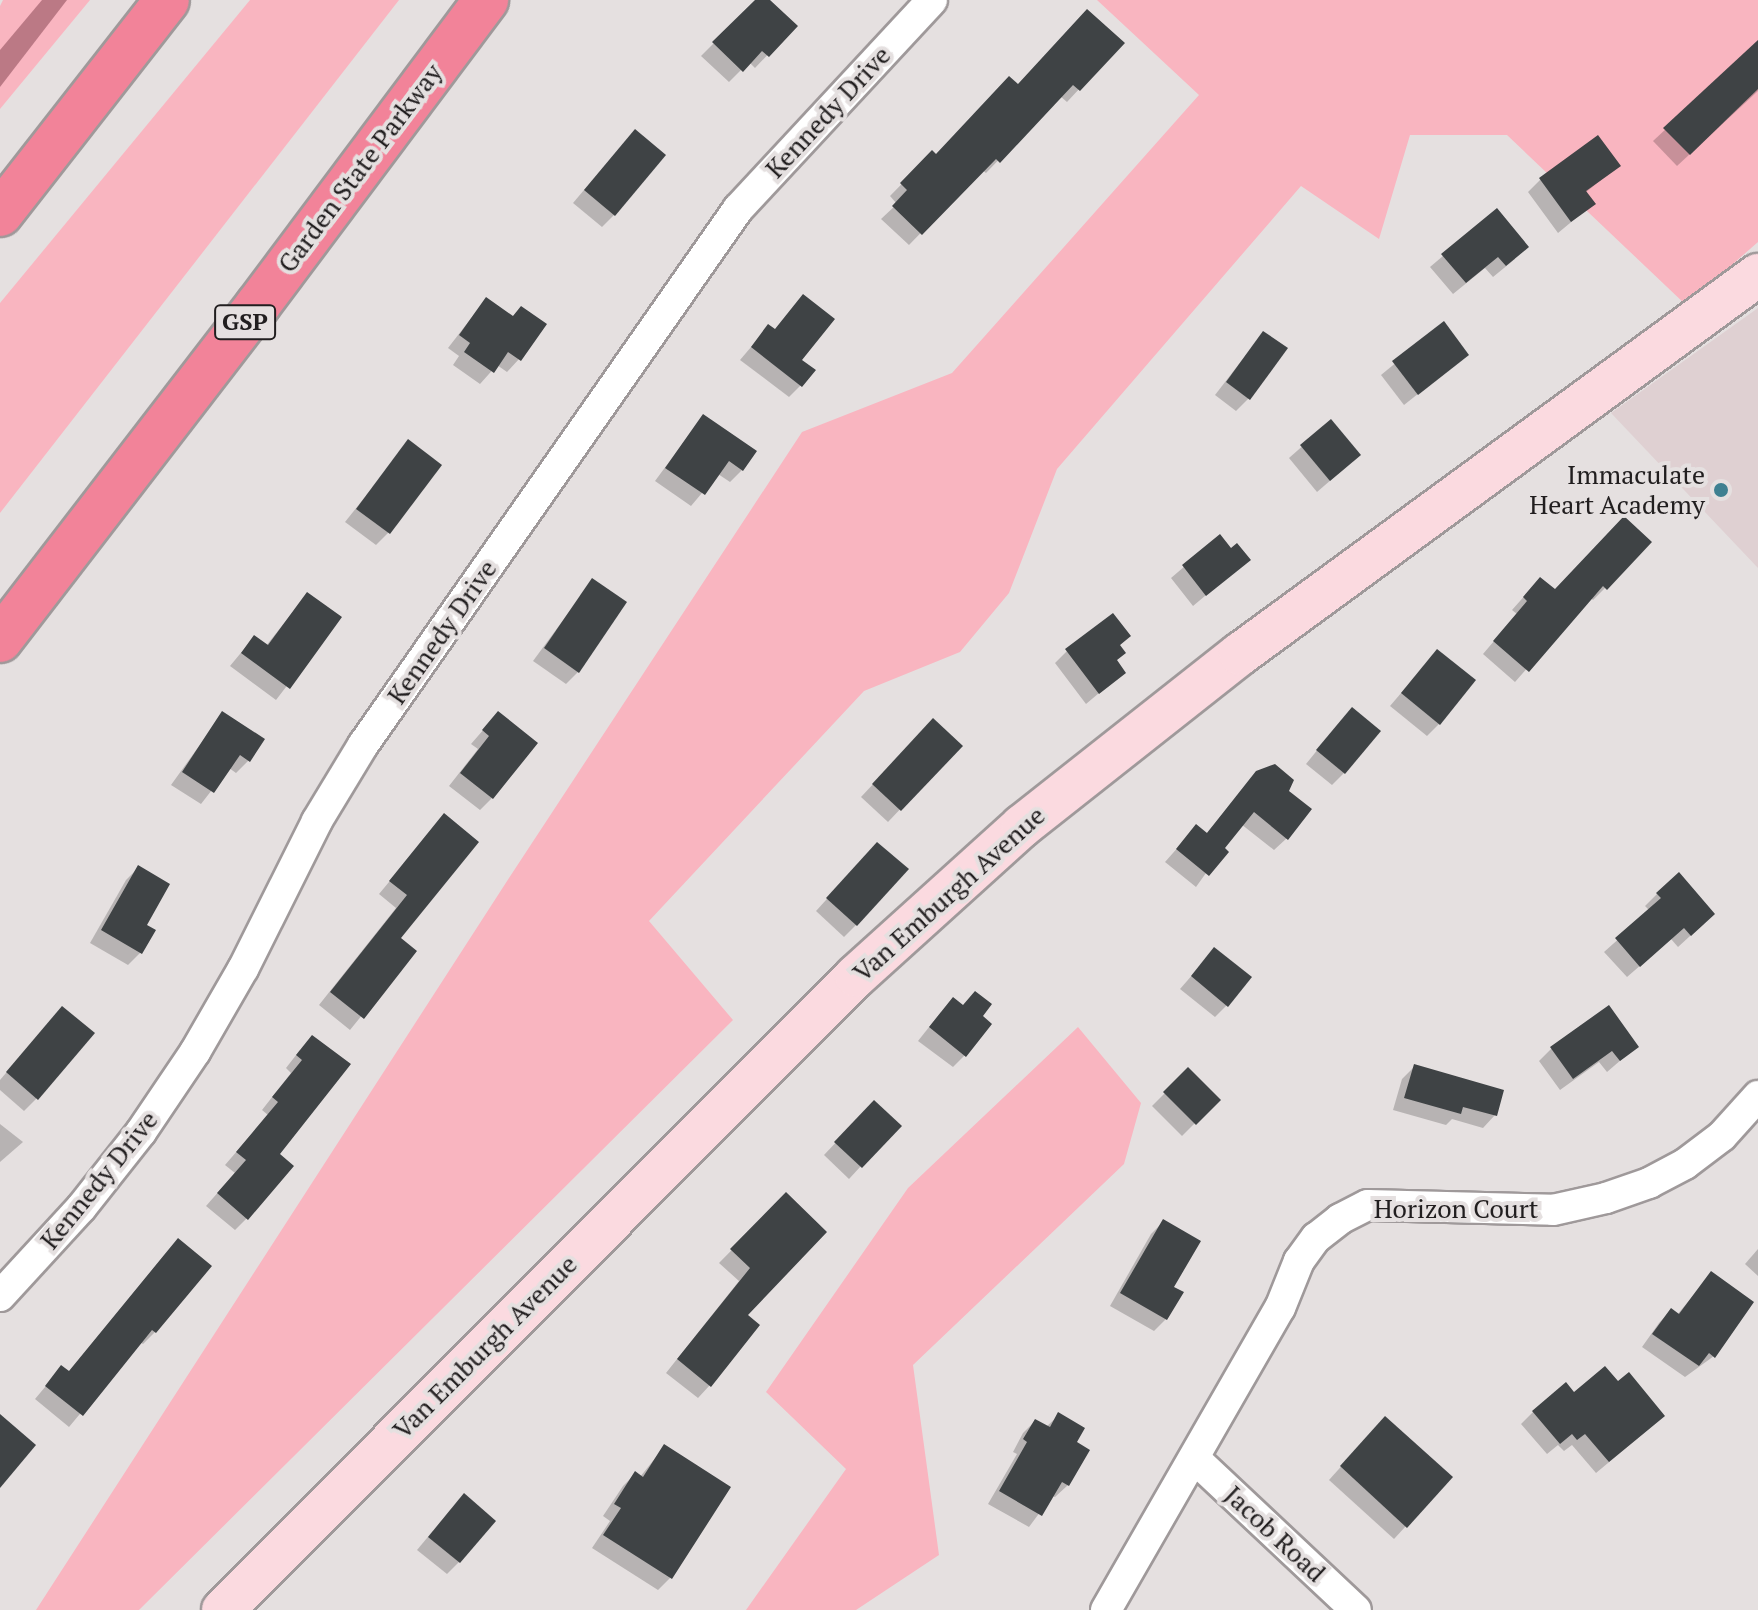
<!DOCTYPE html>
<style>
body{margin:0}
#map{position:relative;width:1758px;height:1610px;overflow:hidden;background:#e5e0e0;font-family:"PT Serif",serif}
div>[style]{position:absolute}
.built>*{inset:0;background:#dfd0d2}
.green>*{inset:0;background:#f9b5c0}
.water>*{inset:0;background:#bb7985}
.shadow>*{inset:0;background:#0003}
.building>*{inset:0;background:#3f4345}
.roads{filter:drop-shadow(2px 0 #9f999a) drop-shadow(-2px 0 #9f999a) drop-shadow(0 2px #9f999a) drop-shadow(0 -2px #9f999a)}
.street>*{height:30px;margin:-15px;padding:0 15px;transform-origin:15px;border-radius:15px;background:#fff}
.secondary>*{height:42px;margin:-21px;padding:0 21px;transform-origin:21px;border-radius:21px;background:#fbdae0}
.highway>*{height:44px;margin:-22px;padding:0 22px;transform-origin:22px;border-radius:22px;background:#f28399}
.dots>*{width:22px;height:22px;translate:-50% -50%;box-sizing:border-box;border:4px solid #e5e0e0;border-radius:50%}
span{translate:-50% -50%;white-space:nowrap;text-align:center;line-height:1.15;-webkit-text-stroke:8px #e5e0e0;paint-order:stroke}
.shield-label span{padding:2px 6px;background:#e5e0e0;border:2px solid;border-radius:6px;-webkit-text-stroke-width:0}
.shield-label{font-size:24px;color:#211e1f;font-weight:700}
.street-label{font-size:26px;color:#211e1f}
.poi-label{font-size:26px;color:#211e1f}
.right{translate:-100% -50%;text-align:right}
</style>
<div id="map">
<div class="built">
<i style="clip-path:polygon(1758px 308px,1758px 568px,1611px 413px)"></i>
</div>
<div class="green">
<i style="clip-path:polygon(3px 0,90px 0,0 109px,0 6px)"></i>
<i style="clip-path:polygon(250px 0,399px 0,0 513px,0 303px)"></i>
<i style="clip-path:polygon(1097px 0,1758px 0,1758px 242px,1686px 305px,1507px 135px,1410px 135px,1379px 239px,1301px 186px,1057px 469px,1009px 593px,960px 652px,864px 691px,649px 921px,733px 1020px,139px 1610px,36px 1610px,509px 878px,802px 432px,952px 373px,1199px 95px)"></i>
<i style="clip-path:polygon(1078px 1027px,1141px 1103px,1124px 1164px,913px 1365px,939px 1555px,856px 1610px,746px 1610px,846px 1469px,766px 1392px,908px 1188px)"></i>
</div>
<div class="water">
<i style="clip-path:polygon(42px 0,67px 0,0 87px,0 50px)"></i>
</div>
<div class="shadow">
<i style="clip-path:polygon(757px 0,767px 0,795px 26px,755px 68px,749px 62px,729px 82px,701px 56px)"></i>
<i style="clip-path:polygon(1122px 43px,1067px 102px,1060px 96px,986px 173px,982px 170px,909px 245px,881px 219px,897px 204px,890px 196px,932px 153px,936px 156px,1017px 87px)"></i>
<i style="clip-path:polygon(1758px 43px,1758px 91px,1677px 166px,1653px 141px)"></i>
<i style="clip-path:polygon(623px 144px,614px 215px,602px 227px,573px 203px)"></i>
<i style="clip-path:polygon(1618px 166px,1585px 193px,1593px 204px,1558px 233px,1528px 192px,1540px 180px)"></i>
<i style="clip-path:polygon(1496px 211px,1515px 259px,1493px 277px,1485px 268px,1453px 294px,1430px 267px)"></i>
<i style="clip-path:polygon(486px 299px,511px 318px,521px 308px,519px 359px,507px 372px,497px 365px,480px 384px,453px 365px,459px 356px,448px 348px)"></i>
<i style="clip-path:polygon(1443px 324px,1467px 355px,1404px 405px,1381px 375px)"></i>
<i style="clip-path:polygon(768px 327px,800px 360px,801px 385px,789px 397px,740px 360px)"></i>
<i style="clip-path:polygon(1263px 333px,1249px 398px,1236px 411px,1215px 395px)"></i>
<i style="clip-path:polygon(703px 416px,742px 470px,730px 482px,718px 474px,691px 506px,655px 481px)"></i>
<i style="clip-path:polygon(1331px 421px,1346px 467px,1317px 492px,1289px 458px)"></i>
<i style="clip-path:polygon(409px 442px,388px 533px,376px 545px,345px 522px)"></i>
<i style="clip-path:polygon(1625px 519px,1605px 588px,1593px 600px,1590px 597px,1515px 682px,1483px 654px,1517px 614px,1512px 610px,1528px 592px,1554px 592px)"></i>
<i style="clip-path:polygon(1220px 536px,1231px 551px,1248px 560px,1193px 606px,1171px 578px)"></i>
<i style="clip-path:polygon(592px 581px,578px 672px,566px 684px,533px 661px)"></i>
<i style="clip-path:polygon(307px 594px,339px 618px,276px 700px,230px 666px,254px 637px,266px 646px)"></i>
<i style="clip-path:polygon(1129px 636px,1119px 646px,1115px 661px,1124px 672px,1086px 704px,1055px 663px,1067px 651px)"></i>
<i style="clip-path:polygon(1437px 651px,1439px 724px,1427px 736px,1390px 706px)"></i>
<i style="clip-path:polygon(498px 713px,492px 798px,480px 810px,449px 786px,478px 749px,471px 744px)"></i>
<i style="clip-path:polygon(222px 714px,249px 760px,236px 773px,229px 768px,201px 804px,171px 785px)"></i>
<i style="clip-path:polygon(1340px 722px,1344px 773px,1332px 785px,1306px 764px)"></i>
<i style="clip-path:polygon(921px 733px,960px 746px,888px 822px,861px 797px)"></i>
<i style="clip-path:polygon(1257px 773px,1287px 792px,1287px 838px,1274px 850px,1241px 824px,1196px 887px,1165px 862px,1196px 827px,1205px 835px)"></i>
<i style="clip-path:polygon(444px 816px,398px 938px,414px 951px,350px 1030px,319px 1005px,396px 908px,379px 894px)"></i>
<i style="clip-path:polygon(865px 857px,856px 925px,844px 937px,816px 911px)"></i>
<i style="clip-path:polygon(138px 868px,144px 925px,140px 953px,128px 965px,90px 943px,126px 880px)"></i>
<i style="clip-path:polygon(1657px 894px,1701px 926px,1678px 947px,1671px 939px,1627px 977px,1604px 952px,1650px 911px,1645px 906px)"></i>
<i style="clip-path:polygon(1214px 950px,1227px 1005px,1215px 1017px,1180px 989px)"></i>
<i style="clip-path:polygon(941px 1012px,980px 1017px,965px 1055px,953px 1067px,918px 1041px)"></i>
<i style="clip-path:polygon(50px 1021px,36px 1099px,24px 1111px,0 1090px,0 1080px)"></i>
<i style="clip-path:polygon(1636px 1047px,1607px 1072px,1599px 1062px,1560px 1090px,1539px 1061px,1551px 1049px)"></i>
<i style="clip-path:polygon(300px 1050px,348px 1065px,277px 1155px,247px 1218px,235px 1230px,206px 1206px,235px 1173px,225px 1165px,268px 1115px,262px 1110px,291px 1073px,286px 1068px)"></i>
<i style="clip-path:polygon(1415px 1066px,1495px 1115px,1483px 1128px,1452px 1119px,1446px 1125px,1393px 1110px,1402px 1079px)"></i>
<i style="clip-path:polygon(1188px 1070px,1218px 1100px,1182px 1136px,1152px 1106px)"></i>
<i style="clip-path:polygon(874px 1102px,861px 1166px,849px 1179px,824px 1155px)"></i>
<i style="clip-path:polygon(0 1124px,23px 1142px,0 1162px)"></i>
<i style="clip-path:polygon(786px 1195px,710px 1385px,698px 1398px,666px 1373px,739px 1281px,719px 1263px)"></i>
<i style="clip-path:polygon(1163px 1222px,1171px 1287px,1166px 1319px,1154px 1331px,1110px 1306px,1151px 1234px)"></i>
<i style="clip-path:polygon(1758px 1249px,1758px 1276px,1745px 1264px)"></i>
<i style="clip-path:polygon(166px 1253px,155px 1332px,143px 1344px,140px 1342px,69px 1427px,35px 1399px,61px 1368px,68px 1373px)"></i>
<i style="clip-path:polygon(1711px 1274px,1714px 1356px,1685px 1377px,1642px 1347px,1659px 1323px,1671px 1310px,1677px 1315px)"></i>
<i style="clip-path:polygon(1574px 1395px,1650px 1428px,1596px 1473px,1572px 1445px,1564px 1451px,1558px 1445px,1547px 1454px,1521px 1424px,1533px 1412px)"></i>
<i style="clip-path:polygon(1059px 1415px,1074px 1442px,1068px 1485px,1055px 1497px,1052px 1496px,1029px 1527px,988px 1504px,1017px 1454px,1013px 1452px,1023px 1433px,1035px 1421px,1046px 1427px)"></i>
<i style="clip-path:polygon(1373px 1431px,1406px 1526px,1394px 1539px,1329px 1480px)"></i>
<i style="clip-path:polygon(664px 1447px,670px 1578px,658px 1590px,592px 1548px,610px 1521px,603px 1516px,623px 1486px,635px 1474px,640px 1477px)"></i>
<i style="clip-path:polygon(452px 1508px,459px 1562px,447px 1574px,417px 1550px)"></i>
</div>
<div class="building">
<i style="clip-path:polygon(755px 0,770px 0,798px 26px,769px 57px,762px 51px,743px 72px,712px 42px)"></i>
<i style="clip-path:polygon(1087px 9px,1125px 43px,1080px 91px,1073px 85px,1000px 163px,996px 159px,922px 235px,892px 206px,907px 190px,900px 183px,932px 150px,936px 154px,1009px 76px,1018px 84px)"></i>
<i style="clip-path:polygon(1758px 40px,1758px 89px,1690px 155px,1663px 128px)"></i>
<i style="clip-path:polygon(635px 129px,666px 155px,615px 216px,584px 190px)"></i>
<i style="clip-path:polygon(1598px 135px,1621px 166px,1586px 191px,1596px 204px,1571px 222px,1539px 178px)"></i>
<i style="clip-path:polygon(1497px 208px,1529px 247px,1506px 266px,1498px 257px,1466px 283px,1441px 254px)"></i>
<i style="clip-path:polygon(803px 294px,835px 319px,802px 360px,816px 370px,802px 387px,751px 347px,768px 324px,775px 329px)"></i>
<i style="clip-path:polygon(486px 297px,513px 316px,521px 306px,547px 324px,521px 361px,508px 352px,494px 373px,464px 352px,470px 343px,459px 335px)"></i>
<i style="clip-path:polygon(1444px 321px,1469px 355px,1418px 395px,1392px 361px)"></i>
<i style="clip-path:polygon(1263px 331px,1288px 348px,1250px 400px,1226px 382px)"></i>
<i style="clip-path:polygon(703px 414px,757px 451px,743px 471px,729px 461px,705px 495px,665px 468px)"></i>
<i style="clip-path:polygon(1331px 419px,1361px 455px,1330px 481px,1300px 445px)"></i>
<i style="clip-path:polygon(408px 439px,442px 465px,390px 534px,356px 509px)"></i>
<i style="clip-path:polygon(1624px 516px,1652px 542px,1607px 590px,1603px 586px,1529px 672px,1493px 641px,1527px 601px,1523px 597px,1540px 577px,1555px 589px)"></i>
<i style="clip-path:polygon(1220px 534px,1231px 548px,1237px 543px,1251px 560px,1206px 596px,1182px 565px)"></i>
<i style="clip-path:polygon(592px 578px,627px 602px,579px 673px,544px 648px)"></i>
<i style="clip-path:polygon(307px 592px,342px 617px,290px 689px,241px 653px,254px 635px,268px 645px)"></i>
<i style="clip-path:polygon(1113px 613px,1131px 636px,1120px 645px,1126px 653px,1117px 660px,1126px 673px,1099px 694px,1065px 649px)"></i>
<i style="clip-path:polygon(1437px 649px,1476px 680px,1440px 725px,1401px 693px)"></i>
<i style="clip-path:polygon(1352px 707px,1381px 731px,1345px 774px,1316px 750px)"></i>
<i style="clip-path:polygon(222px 711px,265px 739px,250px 762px,240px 755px,214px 793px,182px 772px)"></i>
<i style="clip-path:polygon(498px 711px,538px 743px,493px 799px,460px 773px,489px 736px,482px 730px)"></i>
<i style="clip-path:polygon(933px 718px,963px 746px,901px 811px,872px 784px)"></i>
<i style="clip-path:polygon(1275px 764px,1294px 780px,1289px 791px,1312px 809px,1288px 840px,1254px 812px,1225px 848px,1229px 852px,1209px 876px,1176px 849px,1196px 824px,1207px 833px,1256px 771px)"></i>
<i style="clip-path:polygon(444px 813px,479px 842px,401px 938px,417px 951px,364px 1019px,330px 992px,407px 895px,389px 881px)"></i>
<i style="clip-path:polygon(877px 842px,909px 869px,857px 926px,826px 898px)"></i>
<i style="clip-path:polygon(138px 865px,170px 884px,147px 925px,156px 930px,142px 954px,101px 930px)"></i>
<i style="clip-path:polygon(1679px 872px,1715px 914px,1691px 936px,1684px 928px,1640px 967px,1615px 938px,1661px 898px,1656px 893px)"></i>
<i style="clip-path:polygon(1214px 947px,1252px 977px,1228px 1007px,1191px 976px)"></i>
<i style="clip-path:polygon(975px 991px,992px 1004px,983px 1016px,992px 1024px,966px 1057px,929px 1027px,953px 997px,963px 1005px)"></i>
<i style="clip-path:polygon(1609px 1005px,1639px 1047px,1620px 1061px,1612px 1051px,1573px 1079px,1550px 1047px)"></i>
<i style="clip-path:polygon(62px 1006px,95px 1033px,38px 1100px,6px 1072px)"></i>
<i style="clip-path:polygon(312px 1035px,351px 1064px,280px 1154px,294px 1166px,248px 1220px,217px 1193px,246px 1160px,236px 1152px,278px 1102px,272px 1097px,302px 1060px,296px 1055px)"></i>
<i style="clip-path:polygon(1414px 1064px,1504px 1090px,1497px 1116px,1463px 1107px,1461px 1114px,1404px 1098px)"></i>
<i style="clip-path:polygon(1188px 1067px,1221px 1100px,1196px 1125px,1163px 1092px)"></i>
<i style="clip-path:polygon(874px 1100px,902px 1126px,862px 1168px,834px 1142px)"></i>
<i style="clip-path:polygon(786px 1192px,827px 1232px,748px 1315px,760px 1325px,711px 1387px,677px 1359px,750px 1268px,730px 1249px)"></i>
<i style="clip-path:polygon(1163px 1219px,1201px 1241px,1174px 1287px,1184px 1292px,1167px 1320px,1120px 1293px)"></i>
<i style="clip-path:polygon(178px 1238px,212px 1266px,156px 1333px,152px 1330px,83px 1416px,45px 1386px,61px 1365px,69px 1371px)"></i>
<i style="clip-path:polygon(1711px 1271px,1754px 1302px,1715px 1358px,1709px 1353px,1699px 1366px,1652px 1334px,1671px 1308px,1679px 1314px)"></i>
<i style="clip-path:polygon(1605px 1366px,1618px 1381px,1629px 1372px,1665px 1416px,1609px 1462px,1585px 1434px,1577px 1440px,1572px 1434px,1560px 1444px,1532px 1411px,1566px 1382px,1574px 1392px)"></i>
<i style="clip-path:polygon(1058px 1412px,1085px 1428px,1077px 1442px,1090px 1450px,1069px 1486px,1062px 1482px,1042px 1516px,999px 1491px,1027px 1442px,1023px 1439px,1035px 1419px,1050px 1427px)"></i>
<i style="clip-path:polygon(0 1414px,36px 1445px,0 1488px)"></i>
<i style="clip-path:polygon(1385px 1416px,1453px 1477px,1407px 1528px,1340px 1466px)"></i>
<i style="clip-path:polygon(664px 1444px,731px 1487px,672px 1579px,603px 1535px,621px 1508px,614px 1504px,635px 1471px,643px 1477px)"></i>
<i style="clip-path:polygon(464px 1493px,496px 1521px,460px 1563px,428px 1537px)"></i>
</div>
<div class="roads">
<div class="street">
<i style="left:0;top:1296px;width:120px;rotate:-47.4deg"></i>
<i style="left:81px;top:1208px;width:97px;rotate:-51.7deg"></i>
<i style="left:141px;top:1132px;width:97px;rotate:-56deg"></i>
<i style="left:195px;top:1052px;width:96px;rotate:-60deg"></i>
<i style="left:243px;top:969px;width:165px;rotate:-63.4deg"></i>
<i style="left:317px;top:821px;width:89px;rotate:-58.8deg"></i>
<i style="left:363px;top:745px;width:654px;rotate:-55.02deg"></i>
<i style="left:738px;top:209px;width:285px;rotate:-47.1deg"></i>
<i style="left:1194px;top:1458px;width:222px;rotate:43.2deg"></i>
<i style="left:1106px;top:1610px;width:349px;rotate:-60.1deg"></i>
<i style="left:1280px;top:1308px;width:51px;rotate:-68deg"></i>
<i style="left:1299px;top:1261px;width:29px;rotate:-54deg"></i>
<i style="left:1316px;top:1238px;width:31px;rotate:-38deg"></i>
<i style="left:1340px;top:1219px;width:31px;rotate:-27deg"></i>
<i style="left:1368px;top:1205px;width:185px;rotate:1.5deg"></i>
<i style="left:1553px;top:1210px;width:54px;rotate:-12.8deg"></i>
<i style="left:1606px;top:1198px;width:46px;rotate:-19.2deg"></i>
<i style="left:1649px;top:1183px;width:41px;rotate:-27.8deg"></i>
<i style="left:1685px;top:1164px;width:46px;rotate:-37.1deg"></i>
<i style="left:1722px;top:1136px;width:54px;rotate:-48deg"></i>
</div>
<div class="secondary">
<i style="left:223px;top:1610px;width:896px;rotate:-45.05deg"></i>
<i style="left:856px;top:976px;width:224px;rotate:-42.1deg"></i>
<i style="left:1022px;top:826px;width:278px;rotate:-38.3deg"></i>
<i style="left:1240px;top:654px;width:642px;rotate:-36.19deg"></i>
</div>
<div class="highway">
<i style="left:0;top:214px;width:271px;rotate:-52deg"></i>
<i style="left:0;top:640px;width:423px;rotate:-52.4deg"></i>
<i style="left:258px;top:305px;width:381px;rotate:-53.2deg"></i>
</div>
</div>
<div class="dots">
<i style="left:1721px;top:490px;background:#3e8091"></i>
</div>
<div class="shield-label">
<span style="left:245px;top:322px">GSP</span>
</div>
<div class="street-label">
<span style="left:828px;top:112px;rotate:-47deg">Kennedy Drive</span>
<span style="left:360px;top:168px;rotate:-53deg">Garden State Parkway</span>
<span style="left:442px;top:632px;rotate:-55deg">Kennedy Drive</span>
<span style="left:949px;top:894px;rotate:-42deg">Van Emburgh Avenue</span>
<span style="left:99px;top:1180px;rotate:-51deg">Kennedy Drive</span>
<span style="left:1456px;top:1209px">Horizon Court</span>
<span style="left:485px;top:1347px;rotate:-45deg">Van Emburgh Avenue</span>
<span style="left:1275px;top:1534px;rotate:43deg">Jacob Road</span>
</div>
<div class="poi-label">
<span class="right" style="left:1705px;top:490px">Immaculate<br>Heart Academy</span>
</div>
</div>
